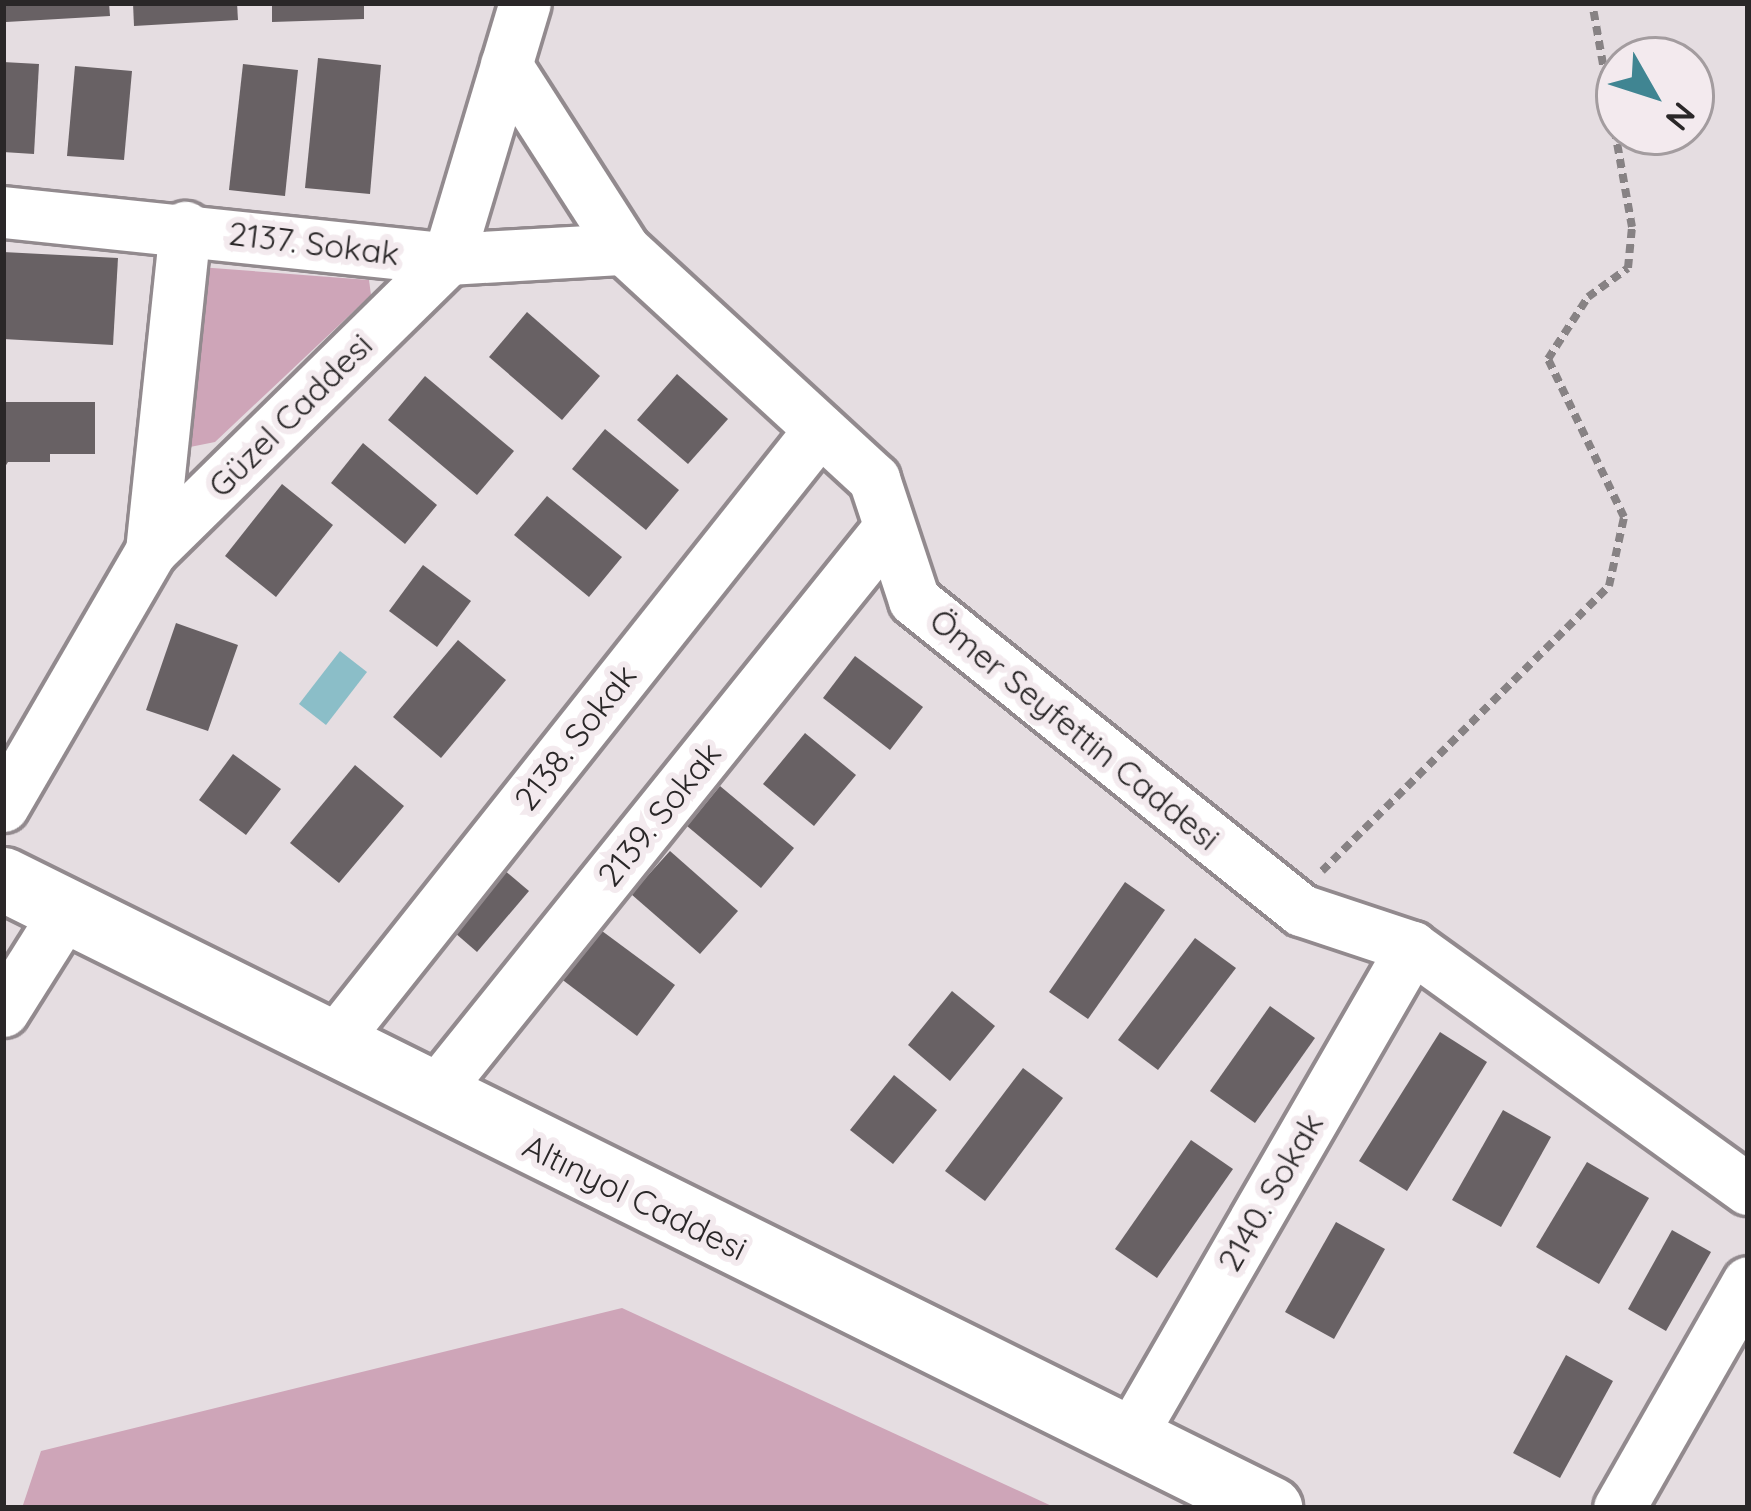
<!DOCTYPE html>
<meta charset="utf-8">
<style>
body{margin:0}
#map{position:relative;width:1751px;height:1511px;overflow:hidden;background:#e5dde1;font-family:Quicksand,sans-serif}
div>[style]{position:absolute}
.green>*{inset:0;background:#cea5b8}
.water>*{inset:0;background:#8bbec8}
.building>*{inset:0;background:#686164}
.path>*{height:8px;margin-top:-4px;transform-origin:0;background:repeating-linear-gradient(90deg,#878284 0 9px,transparent 0 15px)}
.roads{filter:drop-shadow(3px 0 #928a8e) drop-shadow(-3px 0 #928a8e) drop-shadow(0 3px #928a8e) drop-shadow(0 -3px #928a8e)}
.minor>*{height:51px;margin:-25.5px;padding:0 25.5px;transform-origin:25.5px;border-radius:25.5px;background:#fff}
.major>*{height:63px;margin:-31.5px;padding:0 31.5px;transform-origin:31.5px;border-radius:31.5px;background:#fff}
span{translate:-50% -50%;white-space:nowrap;text-align:center;line-height:1.15;-webkit-text-stroke:12px #f3eaee;paint-order:stroke}
.street-label{font-size:33px;color:#2a2728}
.frame{position:absolute;inset:0;border:6px solid #2a2728;pointer-events:none}
.north{position:absolute;left:1595px;top:36px;width:120px;height:120px;box-sizing:border-box;background:#f3eaee;border:3px solid #a39c9f;border-radius:50%;rotate:129deg;font-size:33px;font-weight:700;line-height:48px;text-align:center;color:#2a2728}
.north::after{content:'';display:block;margin:auto;width:42px;height:54px;background:#408592;clip-path:polygon(50% 0,100% 100%,50% 72%,0 100%)}
</style>
<div id="map">
<div class="green">
<i style="clip-path:polygon(199px 267px,369px 280px,371px 295px,215px 442px,180px 449px)"></i>
<i style="clip-path:polygon(622px 1308px,1056px 1508px,22px 1508px,41px 1451px)"></i>
</div>
<div class="water">
<i style="clip-path:polygon(340px 651px,367px 672px,326px 725px,299px 704px)"></i>
</div>
<div class="building">
<i style="clip-path:polygon(5px 3px,109px 3px,110px 16px,6px 22px)"></i>
<i style="clip-path:polygon(133px 3px,237px 3px,238px 20px,134px 26px)"></i>
<i style="clip-path:polygon(272px 3px,364px 3px,364px 19px,272px 22px)"></i>
<i style="clip-path:polygon(318px 58px,381px 65px,370px 194px,305px 188px)"></i>
<i style="clip-path:polygon(3px 62px,39px 64px,34px 154px,3px 152px)"></i>
<i style="clip-path:polygon(243px 64px,298px 70px,285px 196px,229px 190px)"></i>
<i style="clip-path:polygon(75px 66px,132px 71px,124px 160px,67px 156px)"></i>
<i style="clip-path:polygon(3px 252px,118px 258px,113px 345px,3px 339px)"></i>
<i style="clip-path:polygon(527px 312px,600px 376px,562px 420px,489px 357px)"></i>
<i style="clip-path:polygon(677px 374px,728px 419px,688px 464px,637px 420px)"></i>
<i style="clip-path:polygon(425px 376px,514px 451px,477px 495px,388px 420px)"></i>
<i style="clip-path:polygon(3px 402px,95px 402px,95px 454px,50px 454px,50px 462px,8px 462px,3px 470px)"></i>
<i style="clip-path:polygon(605px 429px,679px 490px,646px 530px,572px 469px)"></i>
<i style="clip-path:polygon(363px 443px,437px 505px,405px 544px,331px 483px)"></i>
<i style="clip-path:polygon(282px 484px,333px 525px,276px 597px,225px 556px)"></i>
<i style="clip-path:polygon(547px 496px,622px 557px,589px 597px,514px 535px)"></i>
<i style="clip-path:polygon(423px 565px,471px 601px,437px 647px,389px 611px)"></i>
<i style="clip-path:polygon(176px 623px,238px 645px,208px 731px,146px 710px)"></i>
<i style="clip-path:polygon(458px 640px,506px 680px,441px 758px,393px 717px)"></i>
<i style="clip-path:polygon(855px 656px,923px 707px,890px 750px,823px 698px)"></i>
<i style="clip-path:polygon(805px 733px,856px 775px,814px 826px,763px 784px)"></i>
<i style="clip-path:polygon(233px 754px,281px 789px,246px 835px,199px 800px)"></i>
<i style="clip-path:polygon(355px 765px,404px 806px,339px 883px,290px 843px)"></i>
<i style="clip-path:polygon(720px 786px,794px 848px,761px 888px,687px 826px)"></i>
<i style="clip-path:polygon(670px 851px,738px 911px,700px 954px,631px 894px)"></i>
<i style="clip-path:polygon(491px 859px,529px 891px,477px 952px,440px 920px)"></i>
<i style="clip-path:polygon(1125px 882px,1165px 910px,1088px 1019px,1049px 992px)"></i>
<i style="clip-path:polygon(598px 928px,675px 985px,637px 1036px,560px 978px)"></i>
<i style="clip-path:polygon(1195px 938px,1236px 968px,1158px 1070px,1118px 1040px)"></i>
<i style="clip-path:polygon(952px 991px,995px 1026px,950px 1081px,908px 1045px)"></i>
<i style="clip-path:polygon(1270px 1006px,1315px 1038px,1255px 1123px,1210px 1091px)"></i>
<i style="clip-path:polygon(1440px 1032px,1487px 1062px,1407px 1191px,1359px 1161px)"></i>
<i style="clip-path:polygon(1023px 1068px,1063px 1098px,985px 1201px,945px 1171px)"></i>
<i style="clip-path:polygon(894px 1075px,937px 1110px,893px 1164px,850px 1130px)"></i>
<i style="clip-path:polygon(1503px 1110px,1551px 1137px,1501px 1227px,1452px 1200px)"></i>
<i style="clip-path:polygon(1191px 1140px,1233px 1169px,1157px 1278px,1115px 1249px)"></i>
<i style="clip-path:polygon(1587px 1162px,1649px 1198px,1599px 1284px,1536px 1247px)"></i>
<i style="clip-path:polygon(1336px 1222px,1385px 1249px,1334px 1339px,1285px 1312px)"></i>
<i style="clip-path:polygon(1672px 1230px,1711px 1252px,1666px 1331px,1628px 1309px)"></i>
<i style="clip-path:polygon(1566px 1355px,1613px 1381px,1560px 1478px,1513px 1453px)"></i>
</div>
<div class="path">
<i style="left:1322px;top:871px;width:404px;rotate:-44.8deg"></i>
<i style="left:1609px;top:586px;width:71px;rotate:-77.7deg"></i>
<i style="left:1624px;top:517px;width:175px;rotate:-115.7deg"></i>
<i style="left:1548px;top:359px;width:74px;rotate:-57.2deg"></i>
<i style="left:1588px;top:297px;width:49px;rotate:-35.9deg"></i>
<i style="left:1628px;top:268px;width:41px;rotate:-84.4deg"></i>
<i style="left:1632px;top:227px;width:228px;rotate:-100.1deg"></i>
</div>
<div class="roads">
<div class="minor">
<i style="left:506px;top:65px;width:219px;rotate:57.3deg"></i>
<i style="left:624px;top:249px;width:340px;rotate:42.6deg"></i>
<i style="left:874px;top:479px;width:127px;rotate:71.7deg"></i>
<i style="left:914px;top:600px;width:496px;rotate:38.7deg"></i>
<i style="left:1301px;top:910px;width:117px;rotate:18.4deg"></i>
<i style="left:1412px;top:947px;width:414px;rotate:35.8deg"></i>
<i style="left:3px;top:212px;width:447px;rotate:6deg"></i>
<i style="left:448px;top:259px;width:176px;rotate:-3.3deg"></i>
<i style="left:151px;top:551px;width:326px;rotate:-84deg"></i>
<i style="left:3px;top:806px;width:295px;rotate:-59.9deg"></i>
<i style="left:151px;top:551px;width:417px;rotate:-44.5deg"></i>
<i style="left:448px;top:259px;width:267px;rotate:-73.3deg"></i>
<i style="left:3px;top:1011px;width:115px;rotate:-57.8deg"></i>
<i style="left:331px;top:1045px;width:786px;rotate:-51.56deg"></i>
<i style="left:431px;top:1097px;width:728px;rotate:-51.19deg"></i>
<i style="left:1129px;top:1438px;width:567px;rotate:-60.04deg"></i>
<i style="left:1619px;top:1508px;width:260px;rotate:-60.3deg"></i>
</div>
<div class="major">
<i style="left:3px;top:879px;width:1415px;rotate:26.4deg"></i>
</div>
</div>
<div class="street-label">
<span style="left:314px;top:243px;rotate:7deg">2137. Sokak</span>
<span style="left:290px;top:415px;rotate:-45deg">Güzel Caddesi</span>
<span style="left:1075px;top:729px;rotate:39deg">Ömer Seyfettin Caddesi</span>
<span style="left:575px;top:737px;rotate:-52deg">2138. Sokak</span>
<span style="left:659px;top:814px;rotate:-51deg">2139. Sokak</span>
<span style="left:1270px;top:1192px;rotate:-60deg">2140. Sokak</span>
<span style="left:635px;top:1197px;rotate:26deg">Altınyol Caddesi</span>
</div>
<div class="frame"></div>
<div class="north">N</div>
</div>
